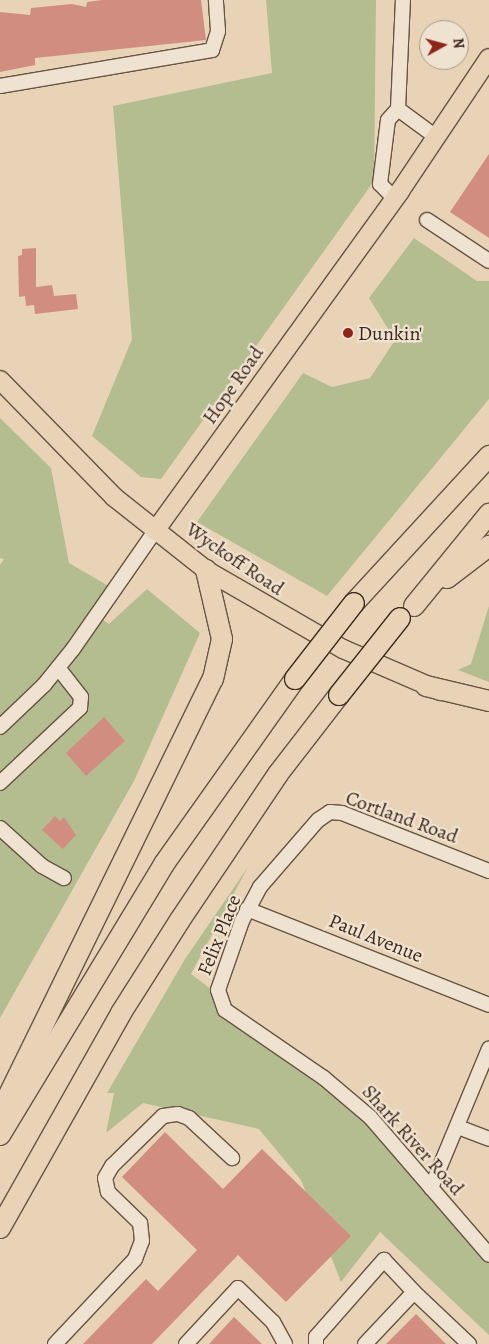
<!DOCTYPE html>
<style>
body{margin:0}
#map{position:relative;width:489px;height:1344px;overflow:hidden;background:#e8d3b7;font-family:Alegreya,serif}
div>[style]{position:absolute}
.green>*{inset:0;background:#b4bd90}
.building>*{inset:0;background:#d18e80}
.roads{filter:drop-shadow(1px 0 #675442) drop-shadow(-1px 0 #675442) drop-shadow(0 1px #675442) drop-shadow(0 -1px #675442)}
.minor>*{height:14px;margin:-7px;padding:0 7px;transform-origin:7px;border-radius:7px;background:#f0e2d0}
.major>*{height:18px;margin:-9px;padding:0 9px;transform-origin:9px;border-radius:9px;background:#e8d3b7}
.highway>*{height:20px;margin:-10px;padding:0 10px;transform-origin:10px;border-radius:10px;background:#e8d3b7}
.bridges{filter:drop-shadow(1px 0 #3c291b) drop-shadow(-1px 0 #3c291b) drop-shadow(0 1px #3c291b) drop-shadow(0 -1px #3c291b)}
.highway-bridge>*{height:20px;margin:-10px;padding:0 10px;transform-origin:10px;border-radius:10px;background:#e8d3b7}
.dots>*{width:14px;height:14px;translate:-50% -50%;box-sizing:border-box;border:2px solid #f0e2d0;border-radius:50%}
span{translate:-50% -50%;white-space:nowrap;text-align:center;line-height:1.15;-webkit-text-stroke:4.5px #f0e2d0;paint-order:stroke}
.poi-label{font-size:20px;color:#3c291b}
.left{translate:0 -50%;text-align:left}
.street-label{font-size:20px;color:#3c291b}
.north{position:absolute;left:419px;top:20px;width:50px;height:50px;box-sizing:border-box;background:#f0e2d0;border:1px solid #a89888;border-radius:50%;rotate:83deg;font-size:14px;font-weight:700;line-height:20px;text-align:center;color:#3c291b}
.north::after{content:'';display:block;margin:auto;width:18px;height:22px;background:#8f2418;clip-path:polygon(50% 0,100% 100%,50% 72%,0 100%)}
</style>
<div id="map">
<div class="green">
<i style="clip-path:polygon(266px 0,376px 0,374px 181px,161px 479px,141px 477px,92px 436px,132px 339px,113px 106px,272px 73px)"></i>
<i style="clip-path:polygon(414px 238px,477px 281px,489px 281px,489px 399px,327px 596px,197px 522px,303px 373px,332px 387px,370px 378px,395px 340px,369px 298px)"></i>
<i style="clip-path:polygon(0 418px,51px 468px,69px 563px,112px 588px,96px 615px,109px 624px,147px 589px,200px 633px,134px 781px,0 1018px,0 565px,4px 559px,0 558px)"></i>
<i style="clip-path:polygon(489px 606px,489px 682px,458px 670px,471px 664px)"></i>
<i style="clip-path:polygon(248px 867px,191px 974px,336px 1084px,489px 1255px,489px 1335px,380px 1232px,341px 1282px,301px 1180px,259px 1129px,143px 1103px,106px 1133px,114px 1093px,107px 1093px,185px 959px)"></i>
</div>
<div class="building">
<i style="clip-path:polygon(201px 0,206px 40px,35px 58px,35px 65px,0 72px,0 12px,30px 15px,31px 8px,72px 4px,86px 7px,87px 2px,102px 0)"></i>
<i style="clip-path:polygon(489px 154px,489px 238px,450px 212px)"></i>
<i style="clip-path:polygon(36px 248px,36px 287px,52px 285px,54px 296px,76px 294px,78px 309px,35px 314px,34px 305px,26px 306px,25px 296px,19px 297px,18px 256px,22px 255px,22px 249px)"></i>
<i style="clip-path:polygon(104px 717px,125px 741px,86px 776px,66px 753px)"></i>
<i style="clip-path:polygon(55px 816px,60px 821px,64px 817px,76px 835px,63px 849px,42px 830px)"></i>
<i style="clip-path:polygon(165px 1132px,223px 1189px,262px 1149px,351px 1236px,286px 1302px,238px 1255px,152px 1344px,83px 1344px,146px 1279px,158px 1291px,197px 1250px,122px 1177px)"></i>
<i style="clip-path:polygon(416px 1314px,446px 1344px,386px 1344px)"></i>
<i style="clip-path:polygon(234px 1317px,262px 1344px,209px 1344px)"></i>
</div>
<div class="roads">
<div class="minor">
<i style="left:0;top:86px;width:215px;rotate:-9.6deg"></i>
<i style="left:212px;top:50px;width:20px;rotate:-72deg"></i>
<i style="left:218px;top:31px;width:31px;rotate:-94deg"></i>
<i style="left:398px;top:109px;width:47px;rotate:36.4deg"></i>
<i style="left:395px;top:199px;width:21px;rotate:-135deg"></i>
<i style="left:380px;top:184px;width:64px;rotate:-82.9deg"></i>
<i style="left:388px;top:120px;width:15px;rotate:-48deg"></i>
<i style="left:398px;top:109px;width:109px;rotate:-87.4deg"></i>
<i style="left:427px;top:220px;width:74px;rotate:33.5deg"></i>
<i style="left:0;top:727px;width:61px;rotate:-43.7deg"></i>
<i style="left:44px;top:685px;width:46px;rotate:-51.1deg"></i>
<i style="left:73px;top:649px;width:144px;rotate:-55.2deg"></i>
<i style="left:0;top:783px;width:110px;rotate:-43.2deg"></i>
<i style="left:80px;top:708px;width:11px;rotate:-85deg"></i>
<i style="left:81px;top:697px;width:37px;rotate:-128deg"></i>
<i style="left:0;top:828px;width:57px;rotate:42.1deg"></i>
<i style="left:42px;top:866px;width:25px;rotate:29deg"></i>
<i style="left:489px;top:871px;width:158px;rotate:-158.5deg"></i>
<i style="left:342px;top:813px;width:12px;rotate:-175deg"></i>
<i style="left:330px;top:812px;width:14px;rotate:146deg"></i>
<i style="left:318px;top:820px;width:89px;rotate:130.9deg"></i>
<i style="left:260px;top:887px;width:38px;rotate:118deg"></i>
<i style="left:242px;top:921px;width:73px;rotate:109.2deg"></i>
<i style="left:218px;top:990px;width:21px;rotate:71deg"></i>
<i style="left:225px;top:1010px;width:120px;rotate:34.5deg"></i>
<i style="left:324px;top:1078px;width:60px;rotate:40.3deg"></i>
<i style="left:370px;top:1117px;width:182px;rotate:49.2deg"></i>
<i style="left:247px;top:909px;width:260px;rotate:21.6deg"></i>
<i style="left:458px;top:1127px;width:33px;rotate:21deg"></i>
<i style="left:431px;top:1188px;width:151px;rotate:-67.4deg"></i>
<i style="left:55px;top:1344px;width:117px;rotate:-46.7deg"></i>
<i style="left:135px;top:1259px;width:19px;rotate:-69deg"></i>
<i style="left:142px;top:1241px;width:18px;rotate:-96deg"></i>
<i style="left:140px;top:1223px;width:45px;rotate:-135.9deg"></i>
<i style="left:108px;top:1192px;width:14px;rotate:-102deg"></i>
<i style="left:105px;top:1178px;width:14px;rotate:-60deg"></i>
<i style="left:112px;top:1166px;width:71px;rotate:-44.4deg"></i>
<i style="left:163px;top:1116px;width:15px;rotate:-8deg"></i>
<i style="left:178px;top:1114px;width:12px;rotate:20deg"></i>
<i style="left:189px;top:1118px;width:59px;rotate:42.9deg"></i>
<i style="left:186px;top:1344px;width:76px;rotate:-47.1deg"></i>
<i style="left:238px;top:1288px;width:49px;rotate:44.2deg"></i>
<i style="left:273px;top:1322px;width:25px;rotate:61deg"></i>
<i style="left:316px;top:1344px;width:7px;rotate:-90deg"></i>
<i style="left:316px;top:1337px;width:103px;rotate:-48.6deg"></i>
<i style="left:384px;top:1260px;width:44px;rotate:46.8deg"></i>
<i style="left:365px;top:1344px;width:71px;rotate:-46.7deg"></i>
<i style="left:414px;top:1292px;width:76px;rotate:43.4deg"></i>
</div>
<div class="major">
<i style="left:0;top:380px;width:163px;rotate:45.7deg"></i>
<i style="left:114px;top:497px;width:117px;rotate:38.4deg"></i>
<i style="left:206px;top:570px;width:158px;rotate:30deg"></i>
<i style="left:343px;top:649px;width:106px;rotate:23.4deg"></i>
<i style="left:155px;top:531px;width:419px;rotate:-54.2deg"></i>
<i style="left:400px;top:191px;width:160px;rotate:-56.2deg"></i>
</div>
<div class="highway">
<i style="left:447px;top:578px;width:53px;rotate:-37.3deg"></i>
<i style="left:354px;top:603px;width:200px;rotate:-47.4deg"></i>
<i style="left:414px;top:606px;width:119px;rotate:-50.8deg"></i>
<i style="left:426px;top:686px;width:65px;rotate:13.4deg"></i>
<i style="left:0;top:1113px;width:483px;rotate:-63.9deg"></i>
<i style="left:213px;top:679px;width:41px;rotate:-77.3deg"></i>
<i style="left:222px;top:639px;width:71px;rotate:-103.1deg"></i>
<i style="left:0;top:1135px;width:317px;rotate:-58.8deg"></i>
<i style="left:164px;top:864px;width:227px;rotate:-54.7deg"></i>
<i style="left:0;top:1228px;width:247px;rotate:-60.6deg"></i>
<i style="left:121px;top:1013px;width:110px;rotate:-57.6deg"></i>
<i style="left:180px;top:920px;width:176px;rotate:-56.1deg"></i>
<i style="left:278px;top:774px;width:100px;rotate:-52.3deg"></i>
</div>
</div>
<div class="bridges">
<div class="highway-bridge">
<i style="left:295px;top:679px;width:96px;rotate:-52.2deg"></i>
<i style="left:339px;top:695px;width:98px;rotate:-51.6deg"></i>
</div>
</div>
<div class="dots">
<i style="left:348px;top:333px;background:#8f2418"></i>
</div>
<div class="poi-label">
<span class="left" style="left:358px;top:333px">Dunkin'</span>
</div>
<div class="street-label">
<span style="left:233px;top:385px;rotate:-55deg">Hope Road</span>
<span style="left:235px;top:559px;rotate:34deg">Wyckoff Road</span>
<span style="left:402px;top:817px;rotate:20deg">Cortland Road</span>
<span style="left:219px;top:935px;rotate:-68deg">Felix Place</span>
<span style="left:376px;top:938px;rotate:22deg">Paul Avenue</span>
<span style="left:413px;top:1140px;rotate:48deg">Shark River Road</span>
</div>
<div class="north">N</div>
</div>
